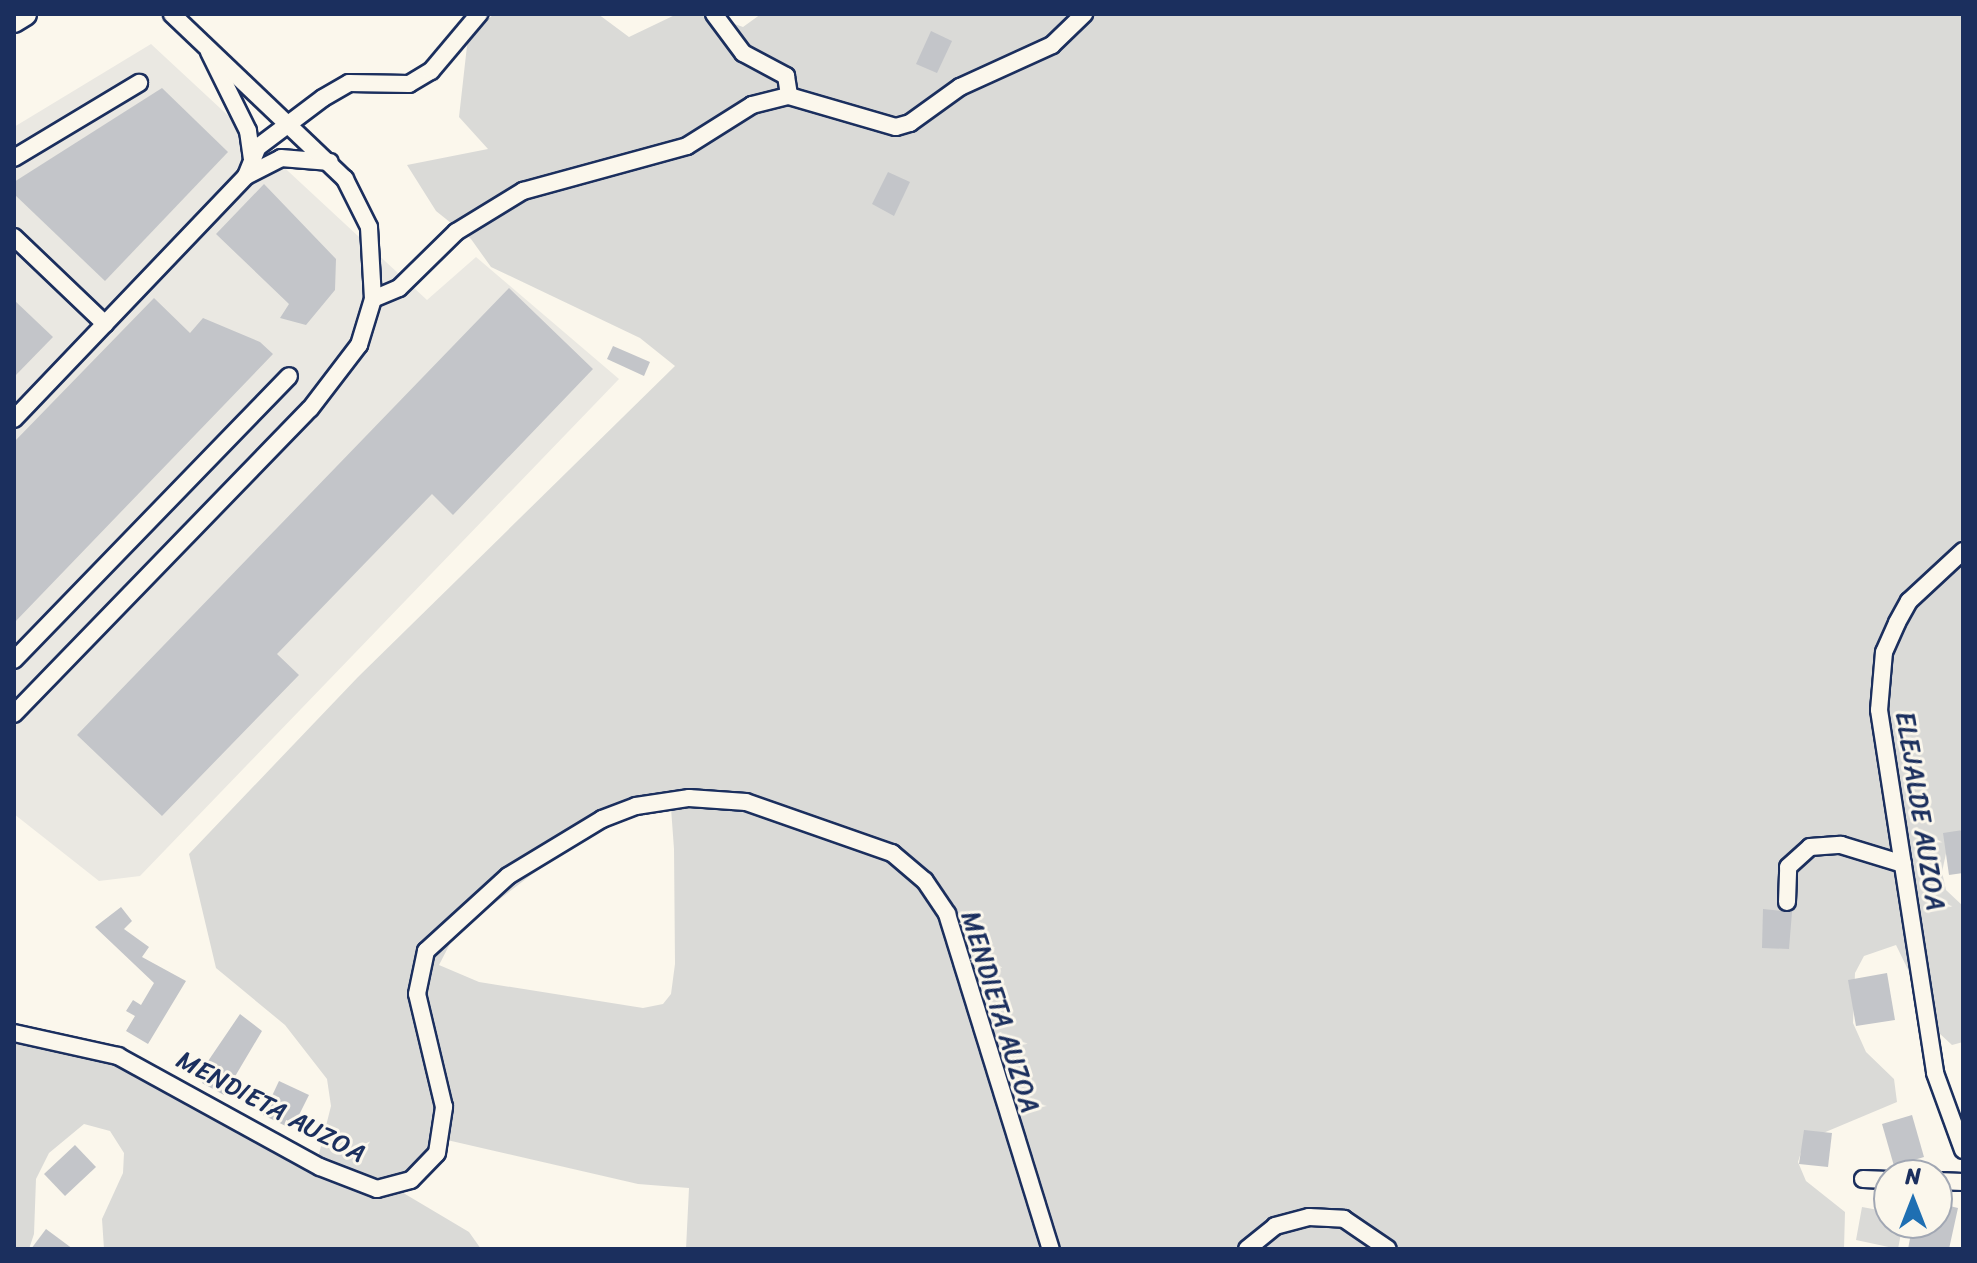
<!DOCTYPE html>
<style>
body{margin:0}
#map{position:relative;width:1977px;height:1263px;overflow:hidden;background:#fbf7ec;font-family:Sriracha,sans-serif}
div>[style]{position:absolute}
.built>*{inset:0;background:#eae8e2}
.green>*{inset:0;background:#dadad7}
.building>*{inset:0;background:#c3c5c9}
.roads{filter:drop-shadow(2px 0 #1b2f5e) drop-shadow(-2px 0 #1b2f5e) drop-shadow(0 2px #1b2f5e) drop-shadow(0 -2px #1b2f5e)}
.minor>*{height:16px;margin:-8px;padding:0 8px;transform-origin:8px;border-radius:8px;background:#fbf7ec}
.major>*{height:22px;margin:-11px;padding:0 11px;transform-origin:11px;border-radius:11px;background:#fbf7ec}
span{translate:-50% -50%;white-space:nowrap;text-align:center;line-height:1.15;-webkit-text-stroke:6px #fbf7ec;paint-order:stroke}
.street-label{font-size:26px;color:#1b2f5e}
.frame{position:absolute;inset:0;border:16px solid #1b2f5e;pointer-events:none}
.north{position:absolute;left:1873px;top:1159px;width:80px;height:80px;box-sizing:border-box;background:#fbf7ec;border:2px solid #a1a7b3;border-radius:50%;rotate:0deg;font-size:22px;font-weight:700;line-height:32px;text-align:center;color:#1b2f5e}
.north::after{content:'';display:block;margin:auto;width:28px;height:36px;background:#1f6fb2;clip-path:polygon(50% 0,100% 100%,50% 72%,0 100%)}
</style>
<div id="map">
<div class="built">
<i style="clip-path:polygon(151px 44px,427px 300px,476px 257px,619px 379px,140px 876px,99px 881px,14px 814px,14px 127px)"></i>
</div>
<div class="green">
<i style="clip-path:polygon(evenodd,494px 14px,598px 14px,629px 37px,677px 14px,706px 14px,743px 27px,761px 14px,1963px 14px,1963px 828px,1948px 844px,1942px 872px,1946px 890px,1963px 906px,1963px 1042px,1952px 1045px,1939px 1033px,1896px 945px,1864px 956px,1855px 973px,1853px 1023px,1866px 1052px,1894px 1079px,1897px 1102px,1816px 1136px,1803px 1146px,1798px 1162px,1806px 1181px,1845px 1212px,1844px 1249px,686px 1249px,689px 1188px,638px 1184px,447px 1140px,400px 1191px,469px 1232px,481px 1249px,104px 1249px,102px 1219px,123px 1173px,124px 1153px,110px 1131px,84px 1124px,49px 1153px,36px 1179px,34px 1234px,29px 1249px,14px 1249px,14px 1042px,112px 1057px,304px 1161px,319px 1154px,331px 1106px,327px 1079px,285px 1025px,216px 968px,189px 854px,358px 677px,675px 366px,640px 338px,491px 267px,471px 239px,436px 211px,407px 165px,488px 149px,459px 117px,468px 37px,494px 14px,651px 808px,671px 808px,674px 849px,675px 964px,671px 994px,663px 1004px,643px 1008px,479px 982px,439px 965px,455px 934px,531px 875px,595px 832px,651px 808px)"></i>
<i style="clip-path:polygon(1862px 1207px,1889px 1212px,1889px 1223px,1903px 1223px,1898px 1249px,1856px 1240px)"></i>
</div>
<div class="building">
<i style="clip-path:polygon(931px 31px,952px 41px,937px 73px,916px 64px)"></i>
<i style="clip-path:polygon(162px 88px,228px 152px,105px 281px,14px 194px,14px 182px)"></i>
<i style="clip-path:polygon(888px 172px,910px 182px,894px 216px,872px 204px)"></i>
<i style="clip-path:polygon(264px 184px,336px 259px,335px 290px,306px 325px,280px 318px,289px 304px,216px 234px)"></i>
<i style="clip-path:polygon(509px 288px,593px 369px,453px 515px,432px 494px,277px 654px,299px 675px,162px 816px,77px 735px)"></i>
<i style="clip-path:polygon(154px 298px,190px 333px,203px 318px,260px 342px,273px 354px,14px 623px,14px 442px)"></i>
<i style="clip-path:polygon(14px 300px,53px 337px,14px 377px)"></i>
<i style="clip-path:polygon(613px 346px,650px 362px,644px 376px,607px 359px)"></i>
<i style="clip-path:polygon(1963px 830px,1963px 873px,1949px 875px,1943px 833px)"></i>
<i style="clip-path:polygon(121px 907px,132px 921px,124px 929px,149px 947px,142px 957px,186px 981px,148px 1044px,126px 1031px,135px 1016px,126px 1011px,133px 1000px,141px 1005px,154px 983px,95px 927px)"></i>
<i style="clip-path:polygon(1763px 909px,1792px 912px,1789px 949px,1762px 948px)"></i>
<i style="clip-path:polygon(1887px 973px,1895px 1020px,1856px 1026px,1848px 980px)"></i>
<i style="clip-path:polygon(240px 1014px,262px 1031px,224px 1095px,202px 1083px,207px 1073px,202px 1070px)"></i>
<i style="clip-path:polygon(279px 1081px,309px 1095px,292px 1129px,263px 1115px)"></i>
<i style="clip-path:polygon(1912px 1115px,1924px 1157px,1894px 1166px,1882px 1124px)"></i>
<i style="clip-path:polygon(1804px 1130px,1832px 1133px,1828px 1167px,1799px 1164px)"></i>
<i style="clip-path:polygon(75px 1145px,96px 1167px,65px 1196px,44px 1174px)"></i>
<i style="clip-path:polygon(1937px 1203px,1958px 1208px,1949px 1249px,1908px 1249px,1913px 1223px,1937px 1223px)"></i>
<i style="clip-path:polygon(46px 1229px,73px 1249px,31px 1249px)"></i>
</div>
<div class="roads">
<div class="minor">
<i style="left:714px;top:14px;width:49px;rotate:53.4deg"></i>
<i style="left:743px;top:53px;width:49px;rotate:28.1deg"></i>
<i style="left:786px;top:76px;width:20px;rotate:81deg"></i>
<i style="left:209px;top:52px;width:88px;rotate:63.7deg"></i>
<i style="left:248px;top:131px;width:27px;rotate:82deg"></i>
<i style="left:14px;top:158px;width:146px;rotate:-31deg"></i>
<i style="left:246px;top:176px;width:31px;rotate:-68deg"></i>
<i style="left:258px;top:147px;width:81px;rotate:-37deg"></i>
<i style="left:323px;top:98px;width:30px;rotate:-30deg"></i>
<i style="left:349px;top:83px;width:60px;rotate:1deg"></i>
<i style="left:409px;top:84px;width:26px;rotate:-31deg"></i>
<i style="left:431px;top:71px;width:75px;rotate:-49.9deg"></i>
<i style="left:14px;top:237px;width:126px;rotate:43.7deg"></i>
<i style="left:373px;top:299px;width:28px;rotate:-23deg"></i>
<i style="left:399px;top:288px;width:80px;rotate:-44.5deg"></i>
<i style="left:456px;top:232px;width:79px;rotate:-31.5deg"></i>
<i style="left:523px;top:191px;width:170px;rotate:-15.3deg"></i>
<i style="left:687px;top:146px;width:77px;rotate:-32.2deg"></i>
<i style="left:752px;top:105px;width:38px;rotate:-14deg"></i>
<i style="left:789px;top:96px;width:111px;rotate:16.2deg"></i>
<i style="left:896px;top:127px;width:15px;rotate:-16deg"></i>
<i style="left:910px;top:123px;width:62px;rotate:-35.8deg"></i>
<i style="left:960px;top:87px;width:101px;rotate:-24.5deg"></i>
<i style="left:1052px;top:45px;width:45px;rotate:-44.1deg"></i>
<i style="left:14px;top:419px;width:336px;rotate:-46.3deg"></i>
<i style="left:246px;top:176px;width:39px;rotate:-27deg"></i>
<i style="left:281px;top:158px;width:49px;rotate:4.7deg"></i>
<i style="left:1963px;top:551px;width:74px;rotate:137.2deg"></i>
<i style="left:1909px;top:601px;width:25px;rotate:119deg"></i>
<i style="left:1897px;top:623px;width:32px;rotate:114deg"></i>
<i style="left:1884px;top:652px;width:58px;rotate:94.9deg"></i>
<i style="left:1879px;top:710px;width:367px;rotate:81.2deg"></i>
<i style="left:1935px;top:1073px;width:82px;rotate:70deg"></i>
<i style="left:14px;top:660px;width:395px;rotate:-45.9deg"></i>
<i style="left:14px;top:714px;width:425px;rotate:-45.9deg"></i>
<i style="left:310px;top:409px;width:81px;rotate:-52.6deg"></i>
<i style="left:359px;top:345px;width:48px;rotate:-73.1deg"></i>
<i style="left:373px;top:299px;width:72px;rotate:-93.2deg"></i>
<i style="left:369px;top:227px;width:54px;rotate:-116.6deg"></i>
<i style="left:345px;top:179px;width:239px;rotate:-136.4deg"></i>
<i style="left:1787px;top:902px;width:35px;rotate:-88deg"></i>
<i style="left:1788px;top:867px;width:30px;rotate:-42deg"></i>
<i style="left:1810px;top:847px;width:31px;rotate:-4deg"></i>
<i style="left:1841px;top:845px;width:65px;rotate:17deg"></i>
<i style="left:14px;top:1033px;width:107px;rotate:12.5deg"></i>
<i style="left:118px;top:1056px;width:230px;rotate:28.8deg"></i>
<i style="left:320px;top:1167px;width:61px;rotate:21.1deg"></i>
<i style="left:377px;top:1189px;width:35px;rotate:-15deg"></i>
<i style="left:411px;top:1180px;width:37px;rotate:-46deg"></i>
<i style="left:437px;top:1153px;width:47px;rotate:-81.3deg"></i>
<i style="left:444px;top:1107px;width:116px;rotate:-103.4deg"></i>
<i style="left:417px;top:994px;width:44px;rotate:-78.2deg"></i>
<i style="left:426px;top:951px;width:111px;rotate:-42.4deg"></i>
<i style="left:508px;top:876px;width:110px;rotate:-31.2deg"></i>
<i style="left:602px;top:819px;width:36px;rotate:-21deg"></i>
<i style="left:636px;top:806px;width:54px;rotate:-8.6deg"></i>
<i style="left:689px;top:798px;width:57px;rotate:4deg"></i>
<i style="left:746px;top:802px;width:155px;rotate:19.3deg"></i>
<i style="left:892px;top:853px;width:43px;rotate:40.3deg"></i>
<i style="left:925px;top:881px;width:40px;rotate:56deg"></i>
<i style="left:947px;top:914px;width:351px;rotate:72.8deg"></i>
<i style="left:1863px;top:1179px;width:26px;rotate:2deg"></i>
<i style="left:1937px;top:1181px;width:26px;rotate:2deg"></i>
<i style="left:1247px;top:1249px;width:36px;rotate:-39deg"></i>
<i style="left:1275px;top:1226px;width:35px;rotate:-15deg"></i>
<i style="left:1309px;top:1217px;width:35px;rotate:3deg"></i>
<i style="left:1344px;top:1219px;width:53px;rotate:34.3deg"></i>
</div>
<div class="major">
<i style="left:14px;top:21px;width:13px;rotate:-32deg"></i>
</div>
</div>
<div class="street-label">
<span style="left:1920px;top:811px;rotate:81deg">ELEJALDE AUZOA</span>
<span style="left:1000px;top:1012px;rotate:73deg">MENDIETA AUZOA</span>
<span style="left:271px;top:1107px;rotate:28deg">MENDIETA AUZOA</span>
</div>
<div class="frame"></div>
<div class="north">N</div>
</div>
